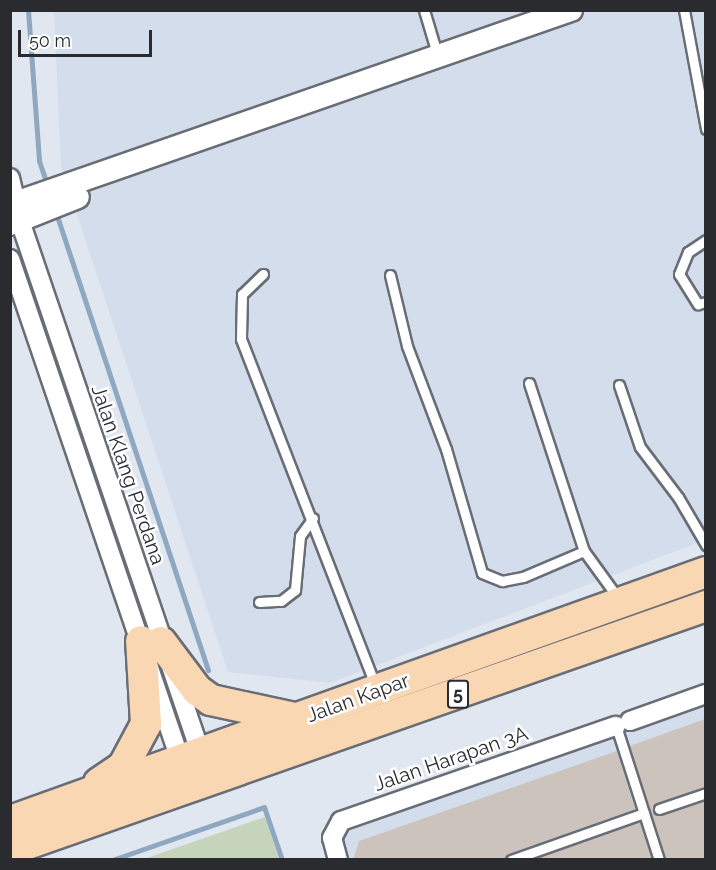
<!DOCTYPE html>
<style>
body{margin:0}
#map{position:relative;width:716px;height:870px;overflow:hidden;background:#e1e7f0;font-family:Raleway,sans-serif}
div>[style]{position:absolute}
.built>*{inset:0;background:#d3ddec}
.green>*{inset:0;background:#c6d4bc}
.stream>*{height:5px;margin:-2.5px;padding:0 2.5px;transform-origin:2.5px;border-radius:2.5px;background:#90a7c0}
.building>*{inset:0;background:#ccc4bc}
.roads{filter:drop-shadow(2px 0 #696d75) drop-shadow(-2px 0 #696d75) drop-shadow(0 2px #696d75) drop-shadow(0 -2px #696d75)}
.service>*{height:9px;margin:-4.5px;padding:0 4.5px;transform-origin:4.5px;border-radius:4.5px;background:#fff}
.minor>*{height:18px;margin:-9px;padding:0 9px;transform-origin:9px;border-radius:9px;background:#fff}
.tertiary>*{height:22px;margin:-11px;padding:0 11px;transform-origin:11px;border-radius:11px;background:#fff}
.trunk>*{height:30px;margin:-15px;padding:0 15px;transform-origin:15px;border-radius:15px;background:#fad7b3}
span{translate:-50% -50%;white-space:nowrap;text-align:center;line-height:1.15;-webkit-text-stroke:5px #fff;paint-order:stroke}
.shield-label span{padding:2px 4px;background:#fff;border:2px solid;border-radius:4px;-webkit-text-stroke-width:0}
.shield-label{font-size:18px;color:#292b2f;font-weight:700}
.street-label{font-size:20px;color:#292b2f}
.frame{position:absolute;inset:0;border:12px solid #292b2f;pointer-events:none}
.scale{position:absolute;left:18px;top:30px;width:134px;height:27px;box-sizing:border-box;border:3px solid #292b2f;border-top:0;padding-left:8px;font-size:18px;line-height:21px;white-space:nowrap;color:#292b2f;-webkit-text-stroke:4px #fff;paint-order:stroke}
</style>
<div id="map">
<div class="built">
<i style="clip-path:polygon(54px 11px,705px 11px,705px 540px,330px 683px,228px 672px,61px 166px)"></i>
<i style="clip-path:polygon(705px 701px,705px 859px,344px 859px,339px 839px,345px 828px)"></i>
</div>
<div class="green">
<i style="clip-path:polygon(265px 817px,279px 859px,144px 859px)"></i>
</div>
<div class="stream">
<i style="left:28px;top:10px;width:151px;rotate:85.8deg"></i>
<i style="left:39px;top:161px;width:28px;rotate:71deg"></i>
<i style="left:55px;top:210px;width:485px;rotate:71.6deg"></i>
<i style="left:112px;top:860px;width:161px;rotate:-19.2deg"></i>
<i style="left:264px;top:807px;width:56px;rotate:71.2deg"></i>
</div>
<div class="building">
<i style="clip-path:polygon(705px 719px,705px 786px,652px 808px,661px 816px,705px 800px,705px 860px,666px 860px,630px 746px)"></i>
<i style="clip-path:polygon(617px 751px,635px 809px,509px 854px,504px 860px,353px 860px,359px 841px)"></i>
<i style="clip-path:polygon(640px 822px,652px 860px,533px 860px)"></i>
</div>
<div class="roads">
<div class="service">
<i style="left:424px;top:10px;width:49px;rotate:73.4deg"></i>
<i style="left:684px;top:10px;width:121px;rotate:79.5deg"></i>
<i style="left:706px;top:240px;width:22px;rotate:146deg"></i>
<i style="left:688px;top:252px;width:24px;rotate:112deg"></i>
<i style="left:679px;top:274px;width:36px;rotate:58deg"></i>
<i style="left:698px;top:304px;width:8px;rotate:-14deg"></i>
<i style="left:263px;top:274px;width:29px;rotate:136deg"></i>
<i style="left:242px;top:294px;width:45px;rotate:91.3deg"></i>
<i style="left:241px;top:339px;width:373px;rotate:68.8deg"></i>
<i style="left:390px;top:275px;width:73px;rotate:76.5deg"></i>
<i style="left:407px;top:346px;width:110px;rotate:69.3deg"></i>
<i style="left:446px;top:449px;width:129px;rotate:73.8deg"></i>
<i style="left:482px;top:573px;width:22px;rotate:22deg"></i>
<i style="left:502px;top:581px;width:21px;rotate:-11deg"></i>
<i style="left:523px;top:577px;width:66px;rotate:-23.1deg"></i>
<i style="left:529px;top:383px;width:177px;rotate:71.9deg"></i>
<i style="left:584px;top:551px;width:58px;rotate:54.1deg"></i>
<i style="left:619px;top:385px;width:65px;rotate:71.3deg"></i>
<i style="left:640px;top:447px;width:63px;rotate:52.8deg"></i>
<i style="left:678px;top:497px;width:56px;rotate:59.7deg"></i>
<i style="left:259px;top:602px;width:22px;rotate:-3deg"></i>
<i style="left:281px;top:601px;width:18px;rotate:-38deg"></i>
<i style="left:295px;top:590px;width:54px;rotate:-84.7deg"></i>
<i style="left:300px;top:536px;width:22px;rotate:-54deg"></i>
<i style="left:616px;top:726px;width:141px;rotate:72.2deg"></i>
<i style="left:659px;top:809px;width:50px;rotate:-18.8deg"></i>
<i style="left:511px;top:860px;width:141px;rotate:-19.5deg"></i>
</div>
<div class="minor">
<i style="left:10px;top:178px;width:44px;rotate:76.9deg"></i>
<i style="left:20px;top:221px;width:569px;rotate:71.25deg"></i>
<i style="left:10px;top:259px;width:538px;rotate:71.23deg"></i>
<i style="left:630px;top:721px;width:81px;rotate:-19.6deg"></i>
<i style="left:338px;top:860px;width:23px;rotate:-105deg"></i>
<i style="left:332px;top:838px;width:19px;rotate:-62deg"></i>
<i style="left:341px;top:821px;width:291px;rotate:-19.1deg"></i>
</div>
<div class="tertiary">
<i style="left:10px;top:205px;width:594px;rotate:-19.17deg"></i>
<i style="left:10px;top:224px;width:73px;rotate:-21.7deg"></i>
</div>
<div class="trunk">
<i style="left:161px;top:642px;width:60px;rotate:53.1deg"></i>
<i style="left:197px;top:690px;width:17px;rotate:36deg"></i>
<i style="left:211px;top:700px;width:90px;rotate:12.2deg"></i>
<i style="left:99px;top:783px;width:29px;rotate:-34deg"></i>
<i style="left:123px;top:767px;width:49px;rotate:-61.9deg"></i>
<i style="left:146px;top:724px;width:83px;rotate:-93.4deg"></i>
<i style="left:10px;top:821px;width:739px;rotate:-19.69deg"></i>
<i style="left:10px;top:850px;width:738px;rotate:-19.32deg"></i>
</div>
</div>
<div class="shield-label">
<span style="left:458px;top:694px">5</span>
</div>
<div class="street-label">
<span style="left:128px;top:475px;rotate:71deg">Jalan Klang Perdana</span>
<span style="left:358px;top:698px;rotate:-20deg">Jalan Kapar</span>
<span style="left:451px;top:759px;rotate:-19deg">Jalan Harapan 3A</span>
</div>
<div class="frame"></div>
<div class="scale">50 m</div>
</div>
